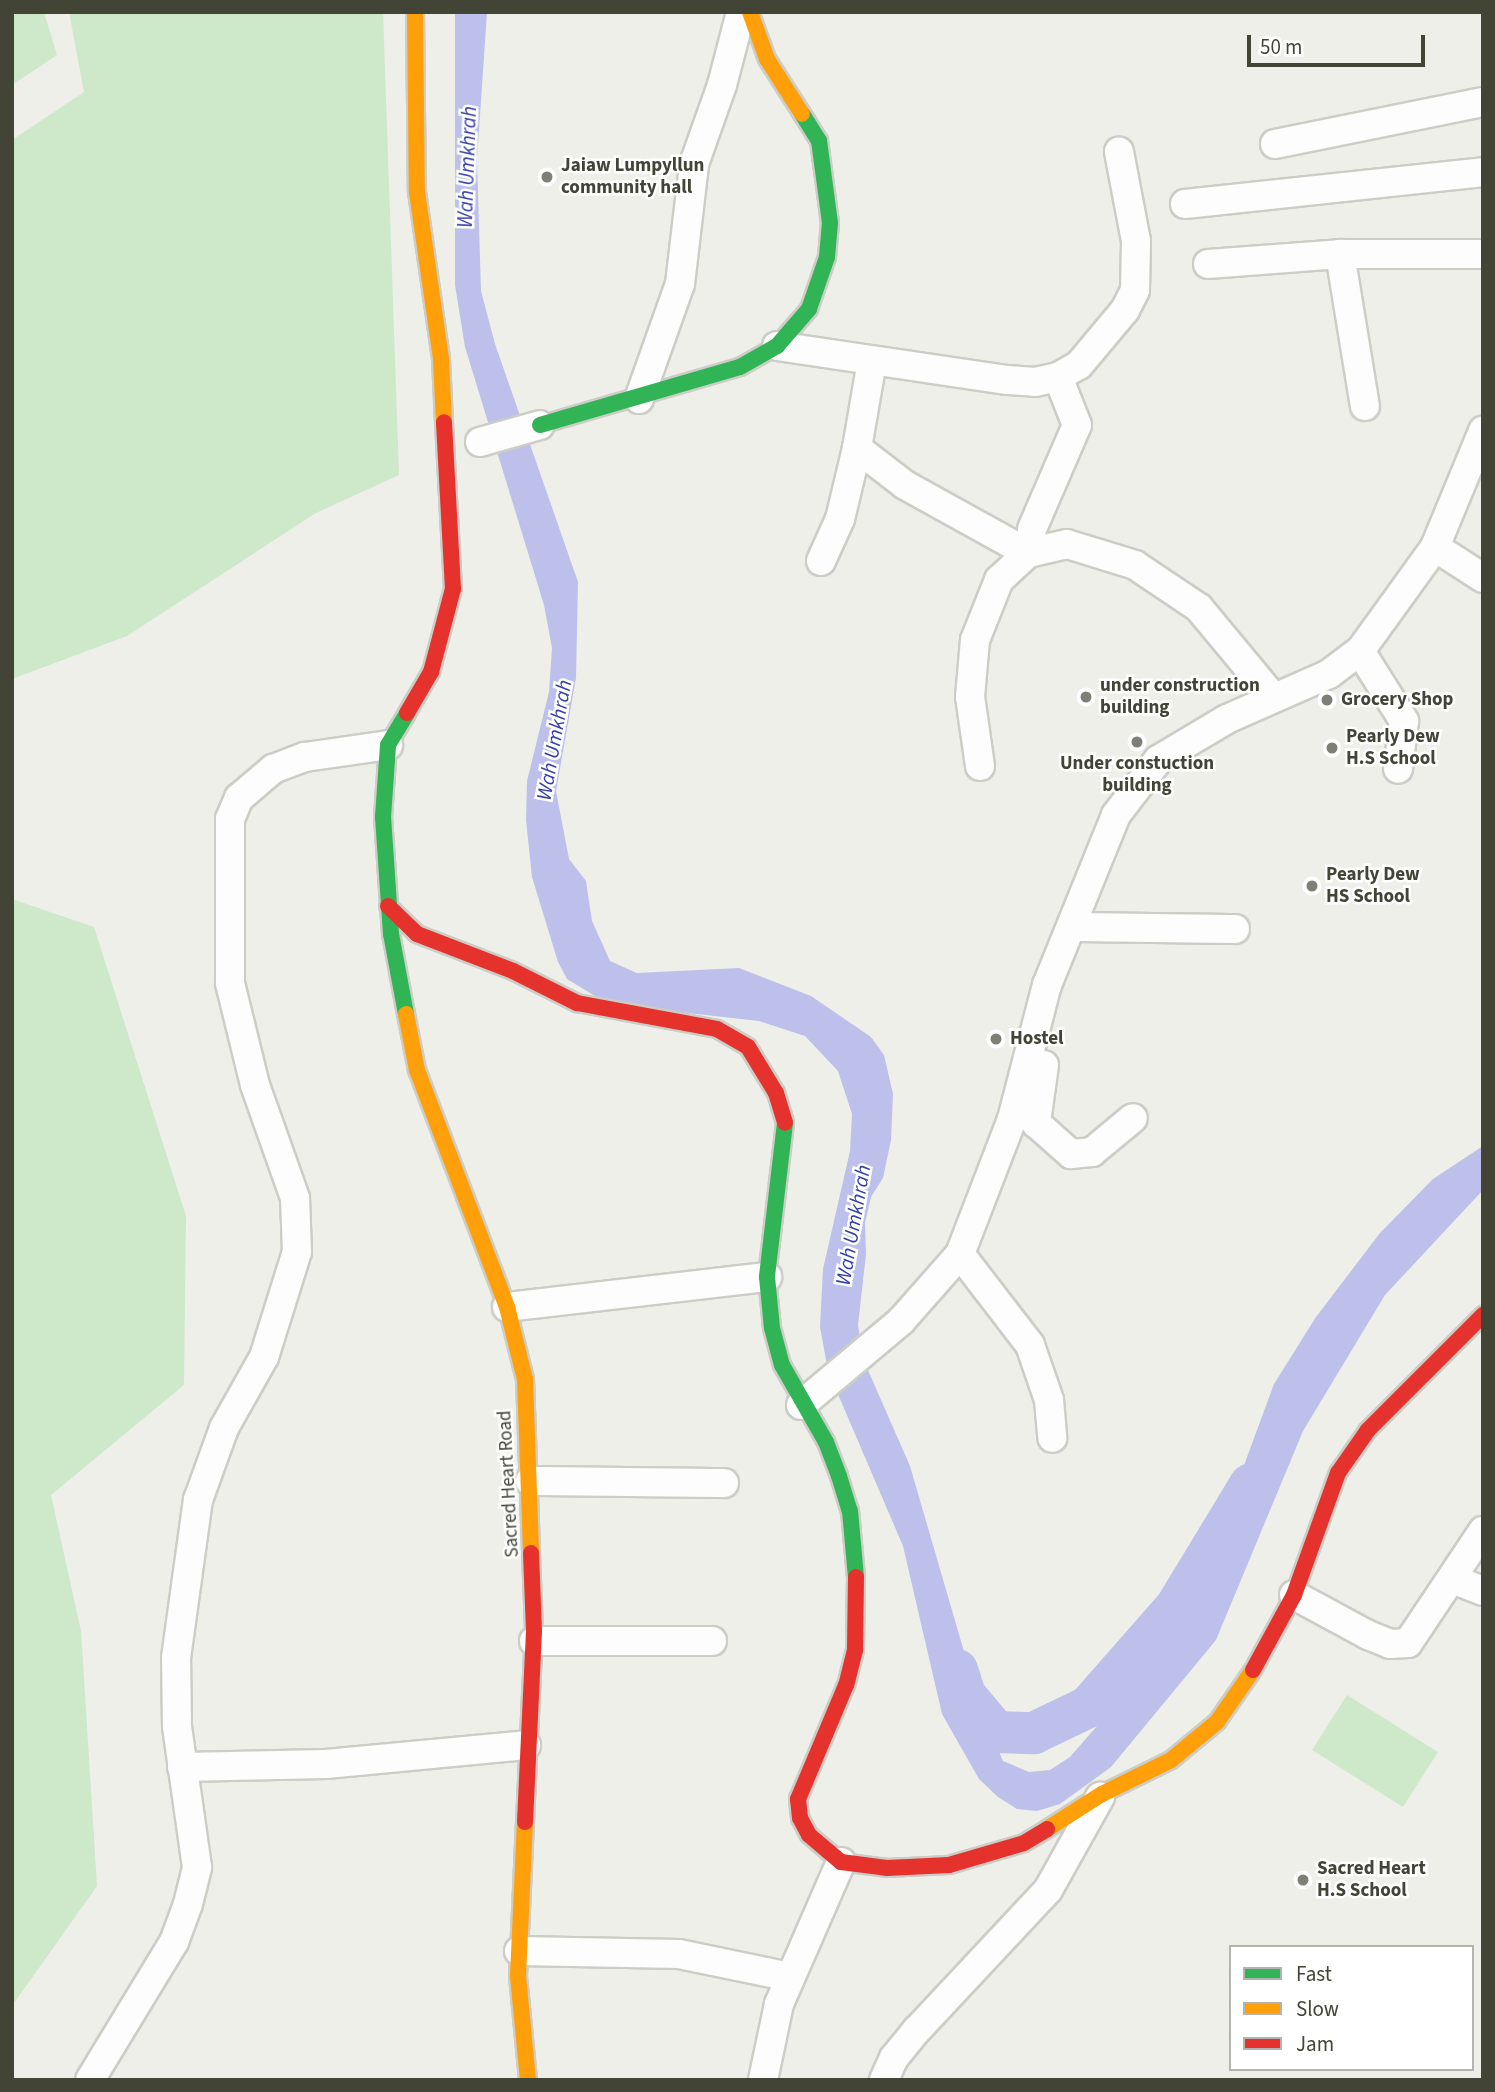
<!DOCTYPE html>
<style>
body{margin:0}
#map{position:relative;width:1495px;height:2092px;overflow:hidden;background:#eeefe9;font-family:"Source Sans 3",sans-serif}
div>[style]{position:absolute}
.green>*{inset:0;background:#cee8ca}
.water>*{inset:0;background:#bcc0ea}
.river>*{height:42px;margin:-21px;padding:0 21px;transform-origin:21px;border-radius:21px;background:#bcc0ea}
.roads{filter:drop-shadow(2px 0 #cccdc6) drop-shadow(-2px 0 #cccdc6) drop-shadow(0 2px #cccdc6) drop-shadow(0 -2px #cccdc6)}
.street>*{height:28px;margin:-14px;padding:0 14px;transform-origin:14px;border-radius:14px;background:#fcfdfc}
.fast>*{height:16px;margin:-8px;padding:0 8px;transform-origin:8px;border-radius:8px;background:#30b455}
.slow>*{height:16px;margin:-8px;padding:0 8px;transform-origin:8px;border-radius:8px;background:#ff9f0a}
.jam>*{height:16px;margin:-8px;padding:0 8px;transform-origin:8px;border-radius:8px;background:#e5322d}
.dots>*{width:19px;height:19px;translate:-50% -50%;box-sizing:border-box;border:4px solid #fff;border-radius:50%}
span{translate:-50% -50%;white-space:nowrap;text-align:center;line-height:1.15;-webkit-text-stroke:5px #fff;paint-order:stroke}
.poi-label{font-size:19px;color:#424436;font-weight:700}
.left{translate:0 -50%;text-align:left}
.street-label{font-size:19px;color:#424436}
.water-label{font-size:21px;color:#363fa8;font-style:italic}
.frame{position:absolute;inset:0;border:14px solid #424436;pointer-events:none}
.legend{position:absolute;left:1229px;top:1945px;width:245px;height:126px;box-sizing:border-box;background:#fff;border:2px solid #b3b4af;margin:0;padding:9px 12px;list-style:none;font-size:21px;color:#424436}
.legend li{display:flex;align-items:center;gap:14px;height:35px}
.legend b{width:35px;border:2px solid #b3b4af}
.scale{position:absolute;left:1247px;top:35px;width:178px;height:32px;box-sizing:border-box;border:4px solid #424436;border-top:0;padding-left:9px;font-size:21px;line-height:24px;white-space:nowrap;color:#424436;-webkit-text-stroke:5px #fff;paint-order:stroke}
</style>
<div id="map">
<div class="green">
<i style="clip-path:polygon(12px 12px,44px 12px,57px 55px,12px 85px)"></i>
<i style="clip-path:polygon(69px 12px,383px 12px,399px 475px,316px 513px,127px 636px,12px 679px,12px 140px,84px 92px)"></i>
<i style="clip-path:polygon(12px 899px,94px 927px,186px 1216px,184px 1385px,51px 1495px,81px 1631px,97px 1886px,12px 2006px)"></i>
<i style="clip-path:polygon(1347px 1695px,1438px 1752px,1403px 1807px,1312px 1750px)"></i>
</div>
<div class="water">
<i style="clip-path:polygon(455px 12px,487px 12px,477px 160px,481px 291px,495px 344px,578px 582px,576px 678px,556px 791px,569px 859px,586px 881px,592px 921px,610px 961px,637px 973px,739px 968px,811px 996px,871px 1037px,884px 1055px,893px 1094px,891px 1140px,883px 1178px,871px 1197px,865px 1223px,866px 1254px,858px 1325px,864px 1361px,910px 1466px,981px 1710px,1003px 1761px,1029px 1772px,1050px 1770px,1070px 1757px,1185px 1625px,1274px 1384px,1316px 1317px,1380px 1233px,1433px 1179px,1483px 1146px,1483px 1190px,1385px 1295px,1303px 1431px,1216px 1640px,1111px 1767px,1060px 1804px,1037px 1811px,1017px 1809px,998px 1797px,979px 1779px,942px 1714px,903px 1546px,828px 1371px,820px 1327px,823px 1269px,850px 1151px,852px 1114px,838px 1071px,805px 1036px,759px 1021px,608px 1004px,567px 979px,558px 962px,532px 877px,526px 820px,527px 781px,549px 692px,552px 648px,544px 605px,465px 347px,455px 285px)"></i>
</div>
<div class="river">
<i style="left:957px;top:1670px;width:26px;rotate:72deg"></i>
<i style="left:965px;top:1695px;width:48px;rotate:50deg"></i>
<i style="left:996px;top:1732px;width:38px;rotate:2deg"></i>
<i style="left:1034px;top:1733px;width:60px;rotate:-25.7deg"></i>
<i style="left:1088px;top:1707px;width:133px;rotate:-48.7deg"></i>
<i style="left:1176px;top:1607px;width:143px;rotate:-58.8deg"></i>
</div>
<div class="roads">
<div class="street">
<i style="left:1275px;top:144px;width:212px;rotate:-11.4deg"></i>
<i style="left:1185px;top:204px;width:300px;rotate:-6.1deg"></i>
<i style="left:1340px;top:254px;width:154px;rotate:80.7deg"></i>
<i style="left:1208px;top:264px;width:132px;rotate:-4.3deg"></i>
<i style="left:1340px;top:254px;width:143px"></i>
<i style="left:777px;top:346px;width:233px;rotate:8.4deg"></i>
<i style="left:1008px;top:380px;width:27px;rotate:4deg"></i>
<i style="left:1035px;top:382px;width:24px;rotate:-12deg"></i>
<i style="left:1058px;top:377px;width:24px;rotate:-30deg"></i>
<i style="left:1079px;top:365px;width:72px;rotate:-50.1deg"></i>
<i style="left:1125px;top:310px;width:22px;rotate:-63deg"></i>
<i style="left:1135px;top:290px;width:49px;rotate:-88.8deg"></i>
<i style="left:1136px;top:241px;width:91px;rotate:-100.8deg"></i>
<i style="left:639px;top:399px;width:122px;rotate:-70.4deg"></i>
<i style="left:680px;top:284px;width:121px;rotate:-83.3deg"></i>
<i style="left:694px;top:164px;width:84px;rotate:-70.5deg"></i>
<i style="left:722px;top:85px;width:75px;rotate:-75.4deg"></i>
<i style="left:480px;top:442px;width:62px;rotate:-15.8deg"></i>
<i style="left:857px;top:448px;width:88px;rotate:-80.2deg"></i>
<i style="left:1032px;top:529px;width:113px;rotate:-66.6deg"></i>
<i style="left:1077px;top:425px;width:52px;rotate:-111.6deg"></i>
<i style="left:1435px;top:547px;width:57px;rotate:32.9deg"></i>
<i style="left:821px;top:561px;width:46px;rotate:-65.7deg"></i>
<i style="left:840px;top:519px;width:73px;rotate:-76.5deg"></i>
<i style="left:857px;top:448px;width:61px;rotate:37.6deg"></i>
<i style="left:905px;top:485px;width:141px;rotate:28.9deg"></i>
<i style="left:1360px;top:651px;width:83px;rotate:57.8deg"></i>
<i style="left:1404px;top:721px;width:48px;rotate:97.1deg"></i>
<i style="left:980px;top:766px;width:70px;rotate:-98.2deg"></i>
<i style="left:970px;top:697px;width:57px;rotate:-85deg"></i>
<i style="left:975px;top:640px;width:65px;rotate:-68.2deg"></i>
<i style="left:999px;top:580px;width:40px;rotate:-43deg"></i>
<i style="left:1028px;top:553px;width:40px;rotate:-13deg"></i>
<i style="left:1067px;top:544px;width:71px;rotate:17.2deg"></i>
<i style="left:1135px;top:565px;width:77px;rotate:33.9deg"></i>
<i style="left:1199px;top:608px;width:114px;rotate:50.3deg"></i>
<i style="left:1072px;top:927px;width:163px;rotate:0.7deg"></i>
<i style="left:1044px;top:1065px;width:59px;rotate:97.9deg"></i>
<i style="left:1036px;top:1123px;width:47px;rotate:41.5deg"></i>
<i style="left:1071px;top:1154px;width:21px;rotate:-5deg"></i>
<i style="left:1092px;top:1152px;width:53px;rotate:-39.7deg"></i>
<i style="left:960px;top:1254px;width:115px;rotate:52.4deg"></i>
<i style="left:1030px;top:1345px;width:58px;rotate:70.9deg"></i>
<i style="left:1049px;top:1400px;width:38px;rotate:85deg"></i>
<i style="left:507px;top:1307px;width:262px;rotate:-6.6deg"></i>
<i style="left:801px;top:1405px;width:131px;rotate:-40deg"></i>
<i style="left:901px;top:1321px;width:89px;rotate:-48.6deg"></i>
<i style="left:960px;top:1254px;width:145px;rotate:-68.9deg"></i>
<i style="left:1012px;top:1119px;width:138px;rotate:-75.4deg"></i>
<i style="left:1047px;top:985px;width:183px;rotate:-67.9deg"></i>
<i style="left:1116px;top:815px;width:69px;rotate:-52.6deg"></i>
<i style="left:1158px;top:760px;width:80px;rotate:-30.7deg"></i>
<i style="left:1227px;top:719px;width:111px;rotate:-23.8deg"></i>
<i style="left:1329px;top:674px;width:39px;rotate:-37deg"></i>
<i style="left:1360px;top:651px;width:128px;rotate:-54.2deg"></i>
<i style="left:1435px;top:547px;width:126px;rotate:-67.5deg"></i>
<i style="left:530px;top:1481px;width:194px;rotate:0.6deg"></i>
<i style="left:1452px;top:1579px;width:33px;rotate:21deg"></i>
<i style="left:1294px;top:1595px;width:84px;rotate:28.4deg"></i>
<i style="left:1368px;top:1635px;width:24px;rotate:22deg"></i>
<i style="left:1390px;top:1644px;width:18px;rotate:-3deg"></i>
<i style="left:1408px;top:1643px;width:135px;rotate:-56.2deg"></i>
<i style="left:534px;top:1641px;width:178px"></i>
<i style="left:182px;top:1767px;width:144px;rotate:-1.2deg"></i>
<i style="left:326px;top:1764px;width:201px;rotate:-5.4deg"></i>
<i style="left:519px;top:1951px;width:160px;rotate:1.1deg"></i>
<i style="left:679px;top:1954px;width:113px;rotate:11.7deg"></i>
<i style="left:90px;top:2080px;width:162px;rotate:-58.7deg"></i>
<i style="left:174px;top:1942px;width:40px;rotate:-69.8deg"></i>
<i style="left:188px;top:1904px;width:38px;rotate:-76deg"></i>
<i style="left:197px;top:1867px;width:142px;rotate:-98.1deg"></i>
<i style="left:177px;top:1726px;width:68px;rotate:-90.8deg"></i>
<i style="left:176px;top:1658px;width:160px;rotate:-82.1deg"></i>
<i style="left:198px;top:1500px;width:77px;rotate:-70.1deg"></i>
<i style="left:224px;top:1428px;width:81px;rotate:-60.6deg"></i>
<i style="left:264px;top:1357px;width:110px;rotate:-72.6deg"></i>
<i style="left:297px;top:1252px;width:54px;rotate:-92.1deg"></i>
<i style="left:295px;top:1198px;width:120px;rotate:-109.5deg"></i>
<i style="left:255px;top:1085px;width:105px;rotate:-103.8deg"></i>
<i style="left:230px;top:983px;width:164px;rotate:-90deg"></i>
<i style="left:230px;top:819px;width:23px;rotate:-67deg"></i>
<i style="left:239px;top:798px;width:45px;rotate:-40.5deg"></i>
<i style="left:273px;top:769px;width:34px;rotate:-21deg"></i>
<i style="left:305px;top:757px;width:84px;rotate:-8.2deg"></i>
<i style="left:763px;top:2080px;width:78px;rotate:-78.1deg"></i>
<i style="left:779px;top:2004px;width:155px;rotate:-66.4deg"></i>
<i style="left:884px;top:2080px;width:24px;rotate:-66deg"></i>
<i style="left:894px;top:2058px;width:36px;rotate:-51deg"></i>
<i style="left:917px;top:2030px;width:192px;rotate:-46.9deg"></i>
<i style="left:1048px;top:1890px;width:107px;rotate:-60.8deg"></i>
</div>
<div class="fast">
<i style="left:540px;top:425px;width:208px;rotate:-16.2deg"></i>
<i style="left:740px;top:367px;width:43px;rotate:-29.6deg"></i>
<i style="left:777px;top:346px;width:49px;rotate:-49.1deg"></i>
<i style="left:809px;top:309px;width:55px;rotate:-70.9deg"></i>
<i style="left:827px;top:257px;width:34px;rotate:-85deg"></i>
<i style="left:830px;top:223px;width:83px;rotate:-97.6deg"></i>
<i style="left:819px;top:141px;width:32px;rotate:-122deg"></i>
<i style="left:406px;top:1014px;width:81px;rotate:-100.6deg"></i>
<i style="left:391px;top:934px;width:117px;rotate:-93.9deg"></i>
<i style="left:383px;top:817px;width:72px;rotate:-86deg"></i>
<i style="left:388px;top:745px;width:37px;rotate:-59deg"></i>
<i style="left:785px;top:1123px;width:155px;rotate:96.7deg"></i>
<i style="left:767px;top:1277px;width:51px;rotate:84.4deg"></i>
<i style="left:772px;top:1328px;width:38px;rotate:75deg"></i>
<i style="left:782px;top:1365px;width:89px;rotate:60.3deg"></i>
<i style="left:826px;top:1442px;width:36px;rotate:69deg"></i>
<i style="left:839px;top:1476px;width:37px;rotate:73deg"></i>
<i style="left:850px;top:1511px;width:66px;rotate:84.8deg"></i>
</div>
<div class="slow">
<i style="left:415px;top:12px;width:180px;rotate:89.4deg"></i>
<i style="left:417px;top:192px;width:169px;rotate:81.8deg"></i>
<i style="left:441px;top:359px;width:63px;rotate:87.3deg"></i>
<i style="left:750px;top:12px;width:50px;rotate:70.1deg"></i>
<i style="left:767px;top:59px;width:65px;rotate:57.5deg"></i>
<i style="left:406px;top:1014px;width:57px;rotate:78.9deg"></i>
<i style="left:417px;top:1070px;width:254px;rotate:69.2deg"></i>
<i style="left:507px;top:1307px;width:74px;rotate:76deg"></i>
<i style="left:525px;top:1379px;width:174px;rotate:88deg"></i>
<i style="left:525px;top:1822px;width:154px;rotate:92.6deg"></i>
<i style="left:518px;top:1976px;width:104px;rotate:84.5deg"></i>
<i style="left:1047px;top:1829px;width:65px;rotate:-32.5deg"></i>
<i style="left:1102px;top:1794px;width:77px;rotate:-26.2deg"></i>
<i style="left:1171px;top:1760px;width:60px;rotate:-39.6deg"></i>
<i style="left:1217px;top:1722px;width:63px;rotate:-55.3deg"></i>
</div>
<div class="jam">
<i style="left:407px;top:713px;width:48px;rotate:-59.7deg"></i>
<i style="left:431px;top:672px;width:86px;rotate:-75.2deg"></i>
<i style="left:453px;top:589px;width:167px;rotate:-93.1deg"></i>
<i style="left:388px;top:906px;width:40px;rotate:44deg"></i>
<i style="left:417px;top:934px;width:103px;rotate:21.1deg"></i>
<i style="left:513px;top:971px;width:72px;rotate:26.6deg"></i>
<i style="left:577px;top:1003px;width:142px;rotate:10.5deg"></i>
<i style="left:717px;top:1029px;width:36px;rotate:30deg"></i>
<i style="left:748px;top:1047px;width:54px;rotate:58.7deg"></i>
<i style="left:776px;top:1093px;width:31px;rotate:73deg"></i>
<i style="left:856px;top:1577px;width:73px;rotate:90.8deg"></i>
<i style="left:855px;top:1650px;width:36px;rotate:104deg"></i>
<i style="left:846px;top:1685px;width:124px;rotate:112.8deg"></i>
<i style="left:798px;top:1799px;width:19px;rotate:84deg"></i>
<i style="left:800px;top:1818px;width:19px;rotate:62deg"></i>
<i style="left:809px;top:1835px;width:42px;rotate:40.2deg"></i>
<i style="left:841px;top:1862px;width:46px;rotate:7.4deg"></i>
<i style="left:887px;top:1868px;width:62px;rotate:-2.8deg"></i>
<i style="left:949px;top:1865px;width:78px;rotate:-16.3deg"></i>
<i style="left:1024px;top:1843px;width:27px;rotate:-31deg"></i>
<i style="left:1253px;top:1670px;width:85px;rotate:-61.3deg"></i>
<i style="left:1294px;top:1595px;width:130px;rotate:-70.2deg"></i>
<i style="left:1338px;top:1473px;width:52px;rotate:-55.1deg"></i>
<i style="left:1368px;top:1430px;width:163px;rotate:-45deg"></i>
<i style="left:525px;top:1822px;width:191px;rotate:-87.3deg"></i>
<i style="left:534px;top:1631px;width:78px;rotate:-92.2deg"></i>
</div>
</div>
<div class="dots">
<i style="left:547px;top:177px;background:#7e8075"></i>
<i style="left:1086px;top:697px;background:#7e8075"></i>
<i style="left:1327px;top:700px;background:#7e8075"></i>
<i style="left:1137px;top:742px;background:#7e8075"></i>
<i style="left:1332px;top:748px;background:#7e8075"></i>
<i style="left:1312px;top:886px;background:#7e8075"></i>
<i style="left:996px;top:1039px;background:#7e8075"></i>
<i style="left:1303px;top:1880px;background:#7e8075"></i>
</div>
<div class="poi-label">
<span class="left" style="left:561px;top:177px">Jaiaw Lumpyllun<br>community hall</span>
<span class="left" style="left:1100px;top:697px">under construction<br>building</span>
<span class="left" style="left:1341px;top:700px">Grocery Shop</span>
<span class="left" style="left:1346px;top:748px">Pearly Dew<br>H.S School</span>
<span style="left:1137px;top:775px">Under constuction<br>building</span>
<span class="left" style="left:1326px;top:886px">Pearly Dew<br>HS School</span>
<span class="left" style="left:1010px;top:1039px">Hostel</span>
<span class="left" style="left:1317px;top:1880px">Sacred Heart<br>H.S School</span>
</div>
<div class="street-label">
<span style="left:509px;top:1484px;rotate:-93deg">Sacred Heart Road</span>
</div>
<div class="water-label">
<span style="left:467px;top:167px;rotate:-88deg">Wah Umkhrah</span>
<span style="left:554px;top:740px;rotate:-80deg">Wah Umkhrah</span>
<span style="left:853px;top:1225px;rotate:-80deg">Wah Umkhrah</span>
</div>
<div class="frame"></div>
<ul class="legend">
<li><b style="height:9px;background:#30b455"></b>Fast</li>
<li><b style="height:9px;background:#ff9f0a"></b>Slow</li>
<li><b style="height:9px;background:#e5322d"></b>Jam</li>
</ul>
<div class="scale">50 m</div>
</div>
